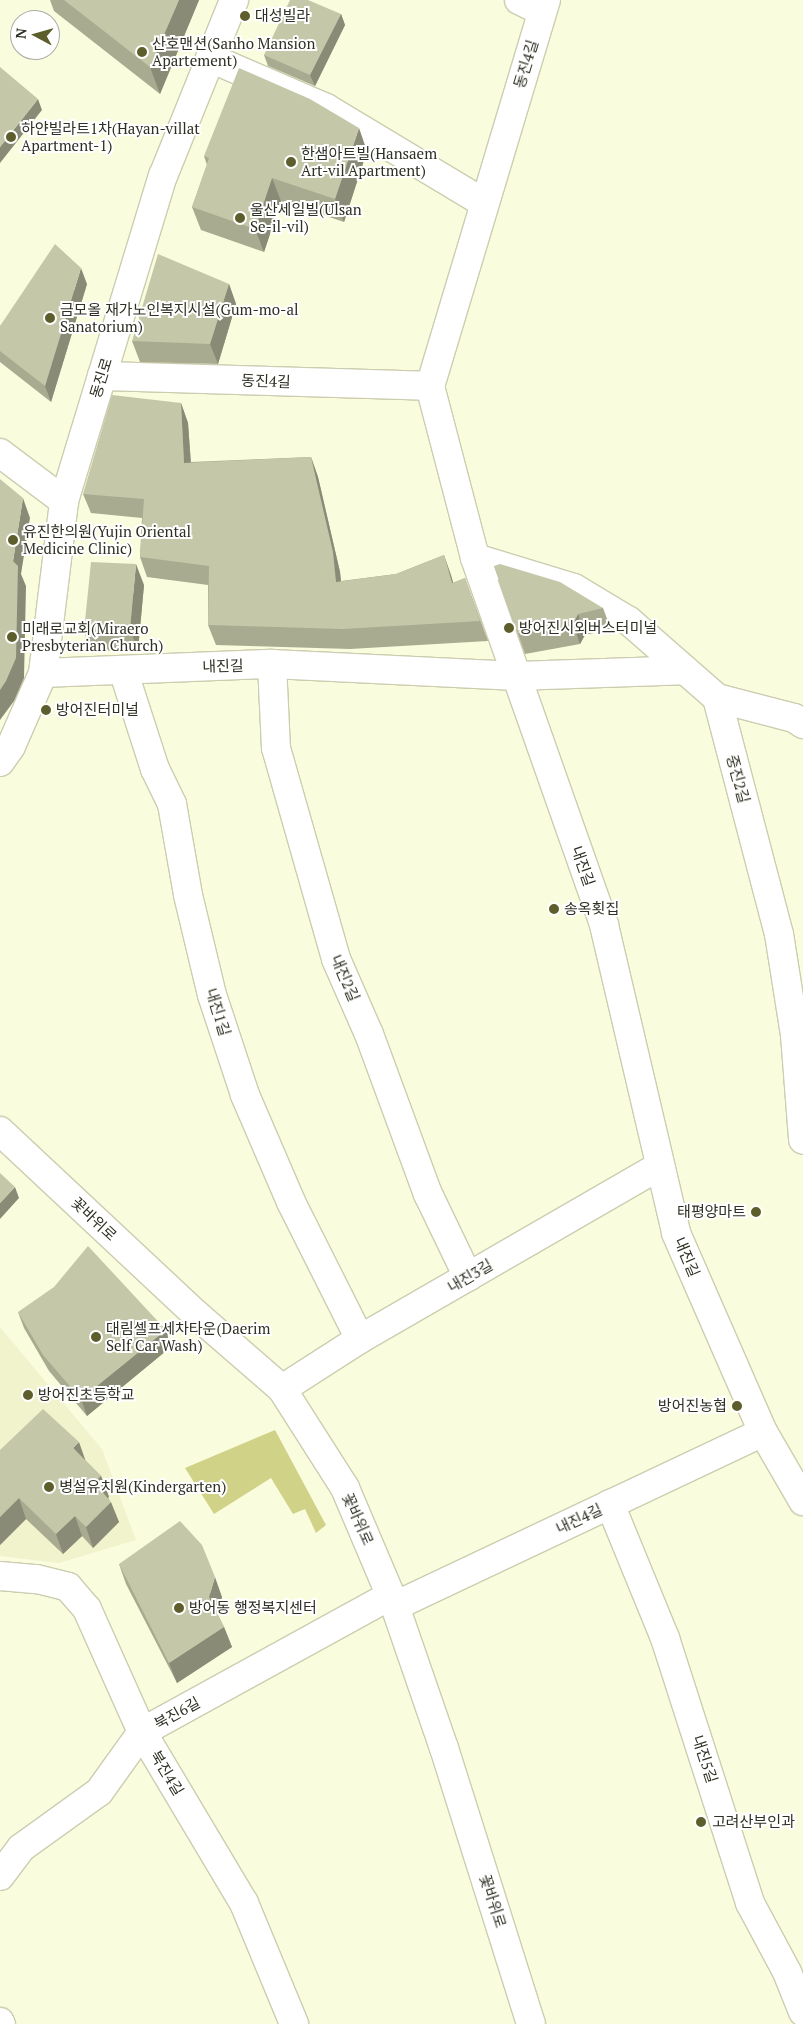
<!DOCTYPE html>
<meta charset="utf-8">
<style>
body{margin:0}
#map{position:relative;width:803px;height:2024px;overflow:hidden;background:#fafcde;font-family:"PT Serif","Noto Sans KR",serif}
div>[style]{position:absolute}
.built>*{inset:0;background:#f1f3cd}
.green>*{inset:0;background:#d0d287}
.roads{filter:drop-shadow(1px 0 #cccdb0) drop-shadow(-1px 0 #cccdb0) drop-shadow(0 1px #cccdb0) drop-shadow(0 -1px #cccdb0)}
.minor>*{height:28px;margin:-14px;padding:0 14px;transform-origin:14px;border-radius:14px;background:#fff}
.tertiary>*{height:28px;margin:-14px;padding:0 14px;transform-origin:14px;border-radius:14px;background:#fff}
.wall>*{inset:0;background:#a9ab91}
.shaded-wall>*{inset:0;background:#8a8b76}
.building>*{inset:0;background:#c5c7a9}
.dots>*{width:14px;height:14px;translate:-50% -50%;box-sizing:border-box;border:2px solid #fff;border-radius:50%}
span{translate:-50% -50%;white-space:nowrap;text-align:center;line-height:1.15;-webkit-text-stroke:4px #fff;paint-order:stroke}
.poi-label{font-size:15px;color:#2f2f24}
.left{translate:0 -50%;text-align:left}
.right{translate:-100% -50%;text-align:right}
.street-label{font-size:15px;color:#2f2f24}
.north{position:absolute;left:10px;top:10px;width:50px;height:50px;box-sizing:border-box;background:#fff;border:1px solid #acaca7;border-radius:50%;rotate:276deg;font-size:14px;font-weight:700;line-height:20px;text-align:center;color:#2f2f24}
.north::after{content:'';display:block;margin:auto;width:18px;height:22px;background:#5d5e2b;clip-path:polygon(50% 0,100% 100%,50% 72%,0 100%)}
</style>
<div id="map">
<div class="built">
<i style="clip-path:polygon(0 1327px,102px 1449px,136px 1540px,59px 1563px,0 1556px)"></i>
</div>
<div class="green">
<i style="clip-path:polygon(275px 1430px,326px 1525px,316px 1533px,305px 1509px,293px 1514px,271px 1478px,214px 1514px,185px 1468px)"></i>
</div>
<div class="roads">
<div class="minor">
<i style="left:519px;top:0;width:25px;rotate:26deg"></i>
<i style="left:210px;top:58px;width:126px;rotate:23.3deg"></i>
<i style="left:326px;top:108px;width:184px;rotate:31deg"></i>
<i style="left:102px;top:376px;width:328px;rotate:1.7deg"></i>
<i style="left:0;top:453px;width:80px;rotate:36.9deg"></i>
<i style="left:475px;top:558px;width:103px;rotate:16.9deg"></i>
<i style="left:574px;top:588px;width:64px;rotate:31deg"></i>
<i style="left:629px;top:621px;width:117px;rotate:41.2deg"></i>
<i style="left:717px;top:698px;width:244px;rotate:75.3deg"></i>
<i style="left:779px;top:934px;width:102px;rotate:81deg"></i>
<i style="left:795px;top:1035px;width:105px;rotate:85.6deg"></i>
<i style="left:272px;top:664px;width:84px;rotate:87.3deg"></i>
<i style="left:276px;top:748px;width:219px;rotate:74.1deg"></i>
<i style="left:336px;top:959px;width:82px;rotate:66.3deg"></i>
<i style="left:369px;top:1034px;width:171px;rotate:69.8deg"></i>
<i style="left:428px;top:1194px;width:92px;rotate:64.3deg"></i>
<i style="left:123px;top:670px;width:104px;rotate:72.1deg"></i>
<i style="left:155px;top:769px;width:39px;rotate:64deg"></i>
<i style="left:172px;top:804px;width:92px;rotate:80deg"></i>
<i style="left:188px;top:895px;width:103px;rotate:76.5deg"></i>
<i style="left:212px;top:995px;width:105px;rotate:71.7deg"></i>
<i style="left:245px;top:1095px;width:116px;rotate:66.7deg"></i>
<i style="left:291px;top:1202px;width:153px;rotate:63.3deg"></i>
<i style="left:43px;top:673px;width:229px;rotate:-2.3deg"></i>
<i style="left:272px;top:664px;width:245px;rotate:2.8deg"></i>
<i style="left:517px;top:676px;width:168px;rotate:-2deg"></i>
<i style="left:717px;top:698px;width:80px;rotate:14.6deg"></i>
<i style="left:794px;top:718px;width:11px;rotate:34deg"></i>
<i style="left:282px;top:1389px;width:93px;rotate:-32.7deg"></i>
<i style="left:360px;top:1339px;width:346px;rotate:-30deg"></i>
<i style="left:610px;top:1504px;width:145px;rotate:67.7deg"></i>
<i style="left:665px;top:1638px;width:278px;rotate:72.2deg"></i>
<i style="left:750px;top:1903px;width:78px;rotate:61.8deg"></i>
<i style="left:787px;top:1972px;width:43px;rotate:68.2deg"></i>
<i style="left:0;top:1576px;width:37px;rotate:5deg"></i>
<i style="left:37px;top:1579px;width:32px;rotate:14deg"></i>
<i style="left:68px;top:1587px;width:29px;rotate:49deg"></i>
<i style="left:87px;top:1609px;width:135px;rotate:65.9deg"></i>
<i style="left:142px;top:1732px;width:199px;rotate:59.2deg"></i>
<i style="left:244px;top:1903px;width:131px;rotate:67.5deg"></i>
<i style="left:395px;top:1606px;width:407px;rotate:-25.3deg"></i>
<i style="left:0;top:1876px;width:35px;rotate:-53deg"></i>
<i style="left:21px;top:1848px;width:96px;rotate:-35.7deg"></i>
<i style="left:99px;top:1792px;width:74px;rotate:-54.4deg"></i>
<i style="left:142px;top:1732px;width:284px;rotate:-28.8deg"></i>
<i style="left:0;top:2022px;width:2px;rotate:63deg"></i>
</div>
<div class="tertiary">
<i style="left:546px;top:0;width:403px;rotate:106.7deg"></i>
<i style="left:430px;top:386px;width:178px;rotate:75.3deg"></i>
<i style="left:475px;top:558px;width:389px;rotate:70.6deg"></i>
<i style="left:604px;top:925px;width:316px;rotate:76.8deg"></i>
<i style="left:676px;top:1233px;width:217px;rotate:66.4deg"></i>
<i style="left:763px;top:1432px;width:80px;rotate:59.9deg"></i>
<i style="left:0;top:762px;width:19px;rotate:-55deg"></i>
<i style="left:11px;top:746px;width:80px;rotate:-66.3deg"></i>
<i style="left:43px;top:673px;width:173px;rotate:-83deg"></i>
<i style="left:64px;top:501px;width:340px;rotate:-73.1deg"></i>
<i style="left:163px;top:176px;width:190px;rotate:-68deg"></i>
<i style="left:0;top:1131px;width:271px;rotate:43.1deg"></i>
<i style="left:198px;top:1316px;width:111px;rotate:41deg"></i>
<i style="left:282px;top:1389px;width:117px;rotate:57.5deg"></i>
<i style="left:345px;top:1488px;width:128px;rotate:67deg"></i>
<i style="left:395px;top:1606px;width:150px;rotate:71deg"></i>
<i style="left:444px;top:1748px;width:289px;rotate:72.5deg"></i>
</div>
</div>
<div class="wall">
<i style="clip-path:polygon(50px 0,199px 0,160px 94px,54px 11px)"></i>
<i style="clip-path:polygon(341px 14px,345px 25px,315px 86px,268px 66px,264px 55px)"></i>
<i style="clip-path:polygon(367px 151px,344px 222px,281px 201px,264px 252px,201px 230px,192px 207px,207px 165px,204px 156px)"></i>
<i style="clip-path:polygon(87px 284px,51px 402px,0 362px,0 326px)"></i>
<i style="clip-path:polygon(229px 284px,236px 304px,218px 364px,140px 362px,132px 341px)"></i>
<i style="clip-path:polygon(181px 403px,188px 423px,191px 462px,311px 457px,318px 477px,340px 572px,341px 581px,396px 574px,444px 555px,453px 583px,465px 578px,488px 641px,350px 649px,216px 645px,208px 625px,208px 585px,147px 577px,140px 557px,142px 518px,91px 513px,83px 494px)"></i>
<i style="clip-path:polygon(494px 566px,603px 608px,611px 629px,585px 635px,580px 644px,525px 654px)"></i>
<i style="clip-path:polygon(144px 585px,138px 650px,91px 651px,84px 631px)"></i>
<i style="clip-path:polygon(18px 1312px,166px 1330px,172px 1346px,87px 1416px,49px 1371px,24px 1328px)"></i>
<i style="clip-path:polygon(0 1450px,86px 1461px,101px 1476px,109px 1497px,108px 1497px,119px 1522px,93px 1548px,82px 1536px,63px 1554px,26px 1519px,0 1545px)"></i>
<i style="clip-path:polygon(119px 1564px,222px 1597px,217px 1613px,224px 1627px,232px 1647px,177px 1683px,126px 1584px)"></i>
</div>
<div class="shaded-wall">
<i style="clip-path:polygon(179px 0,199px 0,160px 94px,150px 67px)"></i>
<i style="clip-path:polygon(341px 14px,345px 25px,315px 86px,310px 75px)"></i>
<i style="clip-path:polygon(38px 99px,42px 110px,0 163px,0 147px)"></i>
<i style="clip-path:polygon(359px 128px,367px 151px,344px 222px,335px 199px)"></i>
<i style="clip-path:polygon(272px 178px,281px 201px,264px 252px,255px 229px)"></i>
<i style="clip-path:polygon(81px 268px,87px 284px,51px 402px,45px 386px)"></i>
<i style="clip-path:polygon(229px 284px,236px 304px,218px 364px,210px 344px)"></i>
<i style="clip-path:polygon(181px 403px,188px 423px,192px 482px,184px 463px)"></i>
<i style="clip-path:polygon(311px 457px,318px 477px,340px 572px,343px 602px,336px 582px)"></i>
<i style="clip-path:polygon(23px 498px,30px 518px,21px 574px,26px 586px,24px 678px,14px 701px,0 720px,0 690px,13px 561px)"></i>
<i style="clip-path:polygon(444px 555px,451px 575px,459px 603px,452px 583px)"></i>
<i style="clip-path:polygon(136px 564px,144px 585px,138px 650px,130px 629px)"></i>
<i style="clip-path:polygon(578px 614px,585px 635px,580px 644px,573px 624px)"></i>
<i style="clip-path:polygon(15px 1187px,19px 1198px,0 1219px,0 1203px)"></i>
<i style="clip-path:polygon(166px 1330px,172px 1346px,87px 1416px,81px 1399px)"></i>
<i style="clip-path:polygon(79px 1442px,86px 1462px,73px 1448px)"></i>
<i style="clip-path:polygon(101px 1476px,109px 1497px,101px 1502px,94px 1482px)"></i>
<i style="clip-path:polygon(19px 1498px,26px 1519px,0 1545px,0 1517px)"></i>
<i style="clip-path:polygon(111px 1502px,119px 1522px,93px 1548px,86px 1527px)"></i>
<i style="clip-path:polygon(75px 1516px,82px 1536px,63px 1554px,56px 1534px)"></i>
<i style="clip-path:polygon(215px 1577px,222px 1597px,216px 1618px,209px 1597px)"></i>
<i style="clip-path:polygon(224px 1627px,232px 1647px,177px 1683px,169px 1663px)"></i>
</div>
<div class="building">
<i style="clip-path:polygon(64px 0,179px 0,150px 67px)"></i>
<i style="clip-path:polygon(290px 0,308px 0,341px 14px,310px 75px,264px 55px)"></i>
<i style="clip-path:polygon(0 67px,38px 99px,0 147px)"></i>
<i style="clip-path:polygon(239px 68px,310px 99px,359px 128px,335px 199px,272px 178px,255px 229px,192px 207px,209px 158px,204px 156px)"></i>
<i style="clip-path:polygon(55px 244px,81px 268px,45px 386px,0 351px,0 326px)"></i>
<i style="clip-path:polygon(158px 254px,229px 284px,210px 344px,132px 341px)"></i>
<i style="clip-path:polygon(112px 395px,181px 403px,184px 463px,311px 457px,333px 552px,336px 582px,396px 574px,444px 555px,452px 583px,465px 578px,480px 621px,343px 629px,208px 625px,209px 566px,140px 557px,144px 499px,83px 494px)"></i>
<i style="clip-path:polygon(0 479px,23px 498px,13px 561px,18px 566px,16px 658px,6px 681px,0 690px)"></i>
<i style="clip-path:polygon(91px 562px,136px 564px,130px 629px,84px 631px)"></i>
<i style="clip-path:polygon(500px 564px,560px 582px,603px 608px,578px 614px,573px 624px,518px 633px,494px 566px)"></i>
<i style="clip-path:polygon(0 1173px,15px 1187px,0 1203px)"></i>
<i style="clip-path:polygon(88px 1246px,166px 1330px,81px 1399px,43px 1355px,18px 1312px,54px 1287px)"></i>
<i style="clip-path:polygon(43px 1409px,79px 1442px,73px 1448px,101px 1476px,94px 1482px,111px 1502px,86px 1527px,75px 1516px,56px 1534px,19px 1498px,0 1517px,0 1450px)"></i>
<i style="clip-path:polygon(180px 1521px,202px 1545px,215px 1577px,209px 1597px,224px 1627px,169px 1663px,119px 1564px)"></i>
</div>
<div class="dots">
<i style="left:245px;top:16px;background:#5d5e2b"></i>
<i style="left:142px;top:52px;background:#5d5e2b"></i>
<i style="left:11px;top:137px;background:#5d5e2b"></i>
<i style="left:291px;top:162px;background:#5d5e2b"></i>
<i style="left:240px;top:218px;background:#5d5e2b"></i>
<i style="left:50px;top:318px;background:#5d5e2b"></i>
<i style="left:13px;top:540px;background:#5d5e2b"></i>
<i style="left:509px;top:628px;background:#5d5e2b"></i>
<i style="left:12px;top:637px;background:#5d5e2b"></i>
<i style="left:46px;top:710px;background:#5d5e2b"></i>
<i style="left:554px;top:909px;background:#5d5e2b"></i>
<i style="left:756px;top:1212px;background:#5d5e2b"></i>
<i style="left:96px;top:1337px;background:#5d5e2b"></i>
<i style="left:28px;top:1395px;background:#5d5e2b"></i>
<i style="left:737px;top:1406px;background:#5d5e2b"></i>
<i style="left:49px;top:1487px;background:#5d5e2b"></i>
<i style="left:179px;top:1608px;background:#5d5e2b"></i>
<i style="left:701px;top:1822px;background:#5d5e2b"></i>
</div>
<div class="poi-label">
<span class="left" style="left:255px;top:16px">대성빌라</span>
<span class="left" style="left:152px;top:52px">산호맨션(Sanho Mansion<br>Apartement)</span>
<span class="left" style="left:21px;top:137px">하얀빌라트1차(Hayan-villat<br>Apartment-1)</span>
<span class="left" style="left:301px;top:162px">한샘아트빌(Hansaem<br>Art-vil Apartment)</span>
<span class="left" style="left:250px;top:218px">울산세일빌(Ulsan<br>Se-il-vil)</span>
<span class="left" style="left:60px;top:318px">금모올 재가노인복지시설(Gum-mo-al<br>Sanatorium)</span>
<span class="left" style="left:23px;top:540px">유진한의원(Yujin Oriental<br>Medicine Clinic)</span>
<span class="left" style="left:22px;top:637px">미래로교회(Miraero<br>Presbyterian Church)</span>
<span class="left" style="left:519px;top:628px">방어진시외버스터미널</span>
<span class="left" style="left:56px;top:710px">방어진터미널</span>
<span class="left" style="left:564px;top:909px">송옥횟집</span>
<span class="right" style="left:746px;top:1212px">태평양마트</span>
<span class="left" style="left:106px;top:1337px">대림셀프세차타운(Daerim<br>Self Car Wash)</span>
<span class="left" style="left:38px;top:1395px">방어진초등학교</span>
<span class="right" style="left:727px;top:1406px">방어진농협</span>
<span class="left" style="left:59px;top:1487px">병설유치원(Kindergarten)</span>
<span class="left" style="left:189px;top:1608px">방어동 행정복지센터</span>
<span class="left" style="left:712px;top:1822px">고려산부인과</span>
</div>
<div class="street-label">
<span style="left:526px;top:64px;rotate:-73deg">동진4길</span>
<span style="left:101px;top:378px;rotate:-73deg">동진로</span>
<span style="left:266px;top:381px;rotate:2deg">동진4길</span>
<span style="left:223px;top:666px;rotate:-2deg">내진길</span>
<span style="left:738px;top:779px;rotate:75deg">중진2길</span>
<span style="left:583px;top:866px;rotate:71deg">내진길</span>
<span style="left:345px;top:978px;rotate:67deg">내진2길</span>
<span style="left:218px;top:1012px;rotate:73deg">내진1길</span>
<span style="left:94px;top:1219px;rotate:43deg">꽃바위로</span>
<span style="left:687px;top:1257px;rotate:67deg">내진길</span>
<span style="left:470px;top:1276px;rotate:-30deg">내진3길</span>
<span style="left:358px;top:1519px;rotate:66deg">꽃바위로</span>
<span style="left:579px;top:1519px;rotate:-25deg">내진4길</span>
<span style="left:177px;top:1713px;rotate:-29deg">북진6길</span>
<span style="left:705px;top:1759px;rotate:72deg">내진5길</span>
<span style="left:167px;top:1773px;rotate:59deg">북진4길</span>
<span style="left:493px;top:1901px;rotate:72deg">꽃바위로</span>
</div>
<div class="north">N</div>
</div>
